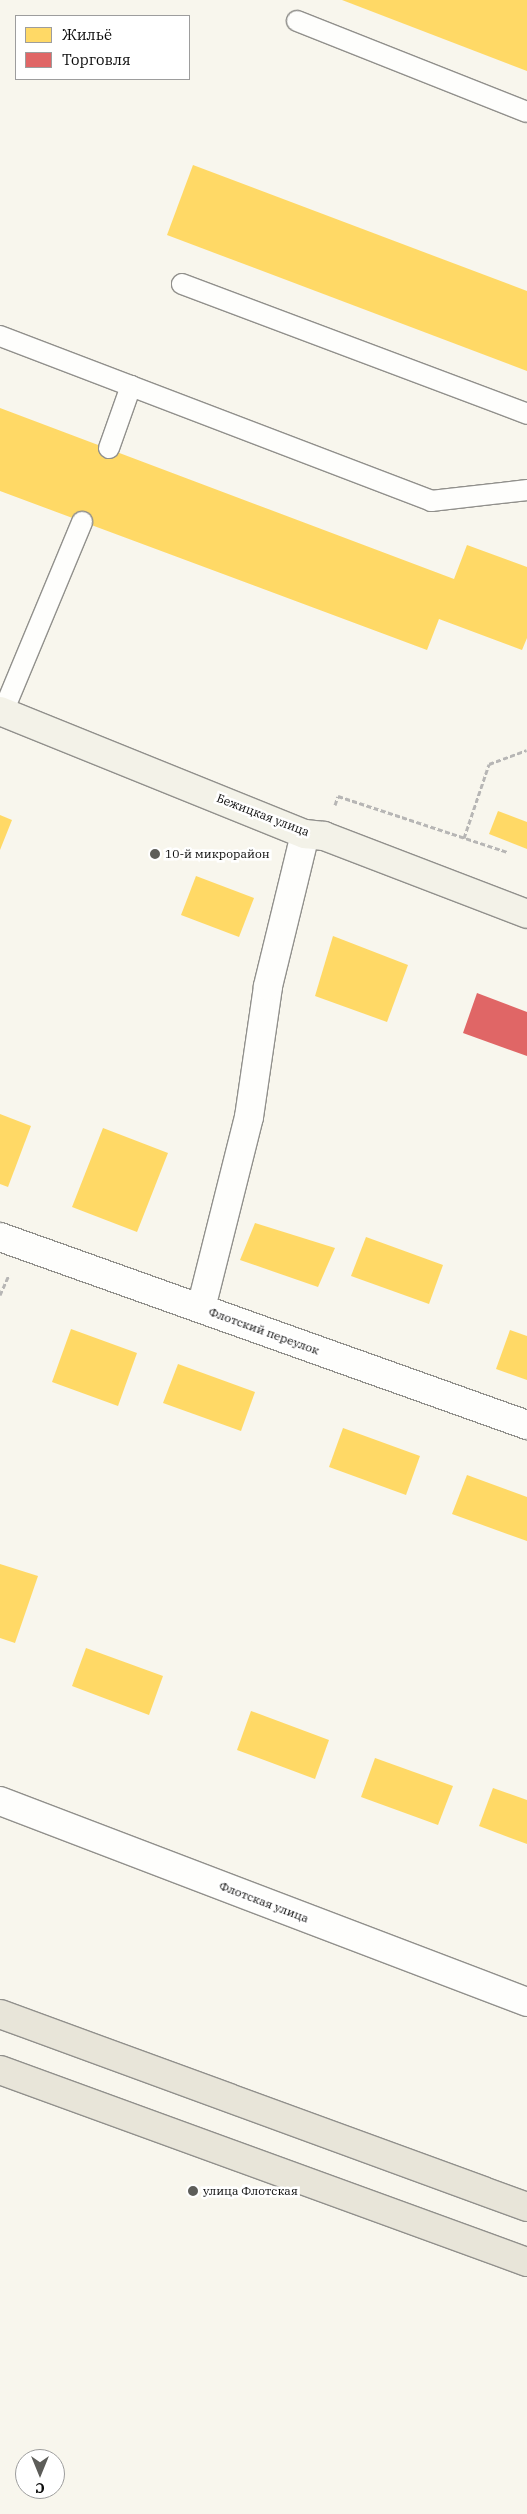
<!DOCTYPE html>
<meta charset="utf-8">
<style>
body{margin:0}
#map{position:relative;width:527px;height:2514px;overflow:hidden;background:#f8f6ed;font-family:"IBM Plex Serif",serif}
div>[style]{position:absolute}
.homes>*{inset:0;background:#ffd966}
.shops>*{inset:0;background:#e06666}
.path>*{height:3px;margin-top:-1.5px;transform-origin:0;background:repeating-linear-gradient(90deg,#b7b6b5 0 5px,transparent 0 7.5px)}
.roads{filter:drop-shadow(1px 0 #91908c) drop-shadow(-1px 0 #91908c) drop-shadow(0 1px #91908c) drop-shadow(0 -1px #91908c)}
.lane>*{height:20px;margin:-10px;padding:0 10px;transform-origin:10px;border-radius:10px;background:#fefefc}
.street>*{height:28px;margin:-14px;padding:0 14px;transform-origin:14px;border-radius:14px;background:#fefefc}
.secondary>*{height:28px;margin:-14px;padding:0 14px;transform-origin:14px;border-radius:14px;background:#f3f2e8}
.primary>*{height:28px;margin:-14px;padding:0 14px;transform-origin:14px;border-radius:14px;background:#e8e5d9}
.dots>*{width:14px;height:14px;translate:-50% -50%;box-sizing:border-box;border:2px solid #fff;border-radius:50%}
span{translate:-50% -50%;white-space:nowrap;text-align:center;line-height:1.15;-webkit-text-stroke:5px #fff;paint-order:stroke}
.street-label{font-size:12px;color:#0a0a0a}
.poi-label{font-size:12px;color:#0a0a0a}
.left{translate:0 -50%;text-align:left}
.legend{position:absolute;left:15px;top:15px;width:175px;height:65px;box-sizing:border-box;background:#fff;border:1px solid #9d9d9d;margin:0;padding:6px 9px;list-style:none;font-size:15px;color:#0a0a0a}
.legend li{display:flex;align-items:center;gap:10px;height:25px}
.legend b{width:25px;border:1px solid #9d9d9d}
.north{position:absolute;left:15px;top:2449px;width:50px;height:50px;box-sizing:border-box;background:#fff;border:1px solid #9d9d9d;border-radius:50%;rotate:180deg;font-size:14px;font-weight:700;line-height:20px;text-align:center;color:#0a0a0a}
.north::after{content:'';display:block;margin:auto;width:18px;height:22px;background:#5d5d59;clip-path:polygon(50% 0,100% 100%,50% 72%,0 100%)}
</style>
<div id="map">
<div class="homes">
<i style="clip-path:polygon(342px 0,527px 0,527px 71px)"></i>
<i style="clip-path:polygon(193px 165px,527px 291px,527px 371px,167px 235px)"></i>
<i style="clip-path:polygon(0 408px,454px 579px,467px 545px,527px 567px,527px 638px,522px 650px,439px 619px,427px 650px,0 491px)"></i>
<i style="clip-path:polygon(498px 811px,527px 822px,527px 849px,489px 834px)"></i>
<i style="clip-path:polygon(0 815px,12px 820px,0 850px)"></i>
<i style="clip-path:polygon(196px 876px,254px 898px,239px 937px,181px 915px)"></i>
<i style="clip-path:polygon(333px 936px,408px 965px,387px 1022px,315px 996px)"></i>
<i style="clip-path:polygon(0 1114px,31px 1126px,8px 1187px,0 1184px)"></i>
<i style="clip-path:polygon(103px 1128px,168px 1153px,137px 1232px,72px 1207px)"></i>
<i style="clip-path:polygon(255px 1223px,335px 1248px,318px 1287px,240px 1260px)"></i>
<i style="clip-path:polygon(366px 1237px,443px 1265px,429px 1304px,351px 1276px)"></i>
<i style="clip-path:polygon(71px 1329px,137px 1353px,118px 1406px,52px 1382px)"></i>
<i style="clip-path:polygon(510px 1330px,527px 1336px,527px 1380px,496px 1369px)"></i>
<i style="clip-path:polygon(178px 1364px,255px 1392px,241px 1431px,163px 1403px)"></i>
<i style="clip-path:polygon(343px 1428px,420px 1456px,406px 1495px,329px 1467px)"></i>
<i style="clip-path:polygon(467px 1475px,527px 1497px,527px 1541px,452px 1514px)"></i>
<i style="clip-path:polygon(0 1564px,38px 1576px,15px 1643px,0 1638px)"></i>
<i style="clip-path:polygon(86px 1648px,163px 1676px,149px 1715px,72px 1686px)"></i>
<i style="clip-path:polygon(251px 1711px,329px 1740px,315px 1779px,237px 1750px)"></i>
<i style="clip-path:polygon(375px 1758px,453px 1786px,438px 1825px,361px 1797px)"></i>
<i style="clip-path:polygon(493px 1788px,527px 1800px,527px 1844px,479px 1826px)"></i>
</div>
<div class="shops">
<i style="clip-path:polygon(477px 993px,527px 1012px,527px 1056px,463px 1033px)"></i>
</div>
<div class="path">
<i style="left:335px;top:805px;width:9px;rotate:-72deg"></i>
<i style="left:338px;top:796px;width:178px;rotate:18.3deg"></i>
<i style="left:464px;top:838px;width:78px;rotate:-71.3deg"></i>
<i style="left:489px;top:764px;width:40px;rotate:-20.2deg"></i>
<i style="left:0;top:1295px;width:22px;rotate:-66deg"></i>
</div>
<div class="roads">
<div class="lane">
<i style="left:297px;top:21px;width:247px;rotate:21.6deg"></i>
<i style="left:182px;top:284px;width:369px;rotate:20.6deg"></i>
<i style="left:0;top:336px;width:462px;rotate:20.9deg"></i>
<i style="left:431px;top:501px;width:97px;rotate:-6.5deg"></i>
<i style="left:109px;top:448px;width:66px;rotate:-70.5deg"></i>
<i style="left:3px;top:712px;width:206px;rotate:-67.4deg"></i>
</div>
<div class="street">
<i style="left:0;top:1237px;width:560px;rotate:19.63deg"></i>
<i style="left:201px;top:1308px;width:197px;rotate:-75.9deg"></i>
<i style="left:249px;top:1117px;width:132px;rotate:-81.7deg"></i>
<i style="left:268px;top:986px;width:156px;rotate:-76.3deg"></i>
<i style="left:0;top:1801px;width:564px;rotate:20.88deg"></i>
</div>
<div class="secondary">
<i style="left:0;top:711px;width:329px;rotate:22deg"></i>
<i style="left:305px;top:834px;width:19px;rotate:6deg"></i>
<i style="left:324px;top:836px;width:217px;rotate:21deg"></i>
</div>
<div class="primary">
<i style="left:0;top:2014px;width:561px;rotate:20.11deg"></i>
<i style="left:0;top:2070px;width:561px;rotate:20.02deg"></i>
</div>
</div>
<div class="dots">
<i style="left:155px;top:854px;background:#5d5d59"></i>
<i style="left:193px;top:2191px;background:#5d5d59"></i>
</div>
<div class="street-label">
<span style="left:263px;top:815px;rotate:21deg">Бежицкая улица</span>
<span style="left:264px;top:1331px;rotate:20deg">Флотский переулок</span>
<span style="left:264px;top:1902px;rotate:21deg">Флотская улица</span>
</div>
<div class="poi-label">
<span class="left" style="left:165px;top:854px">10-й микрорайон</span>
<span class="left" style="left:203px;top:2191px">улица Флотская</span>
</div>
<ul class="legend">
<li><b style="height:14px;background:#ffd966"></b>Жильё</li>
<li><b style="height:14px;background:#e06666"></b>Торговля</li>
</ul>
<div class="north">С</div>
</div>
